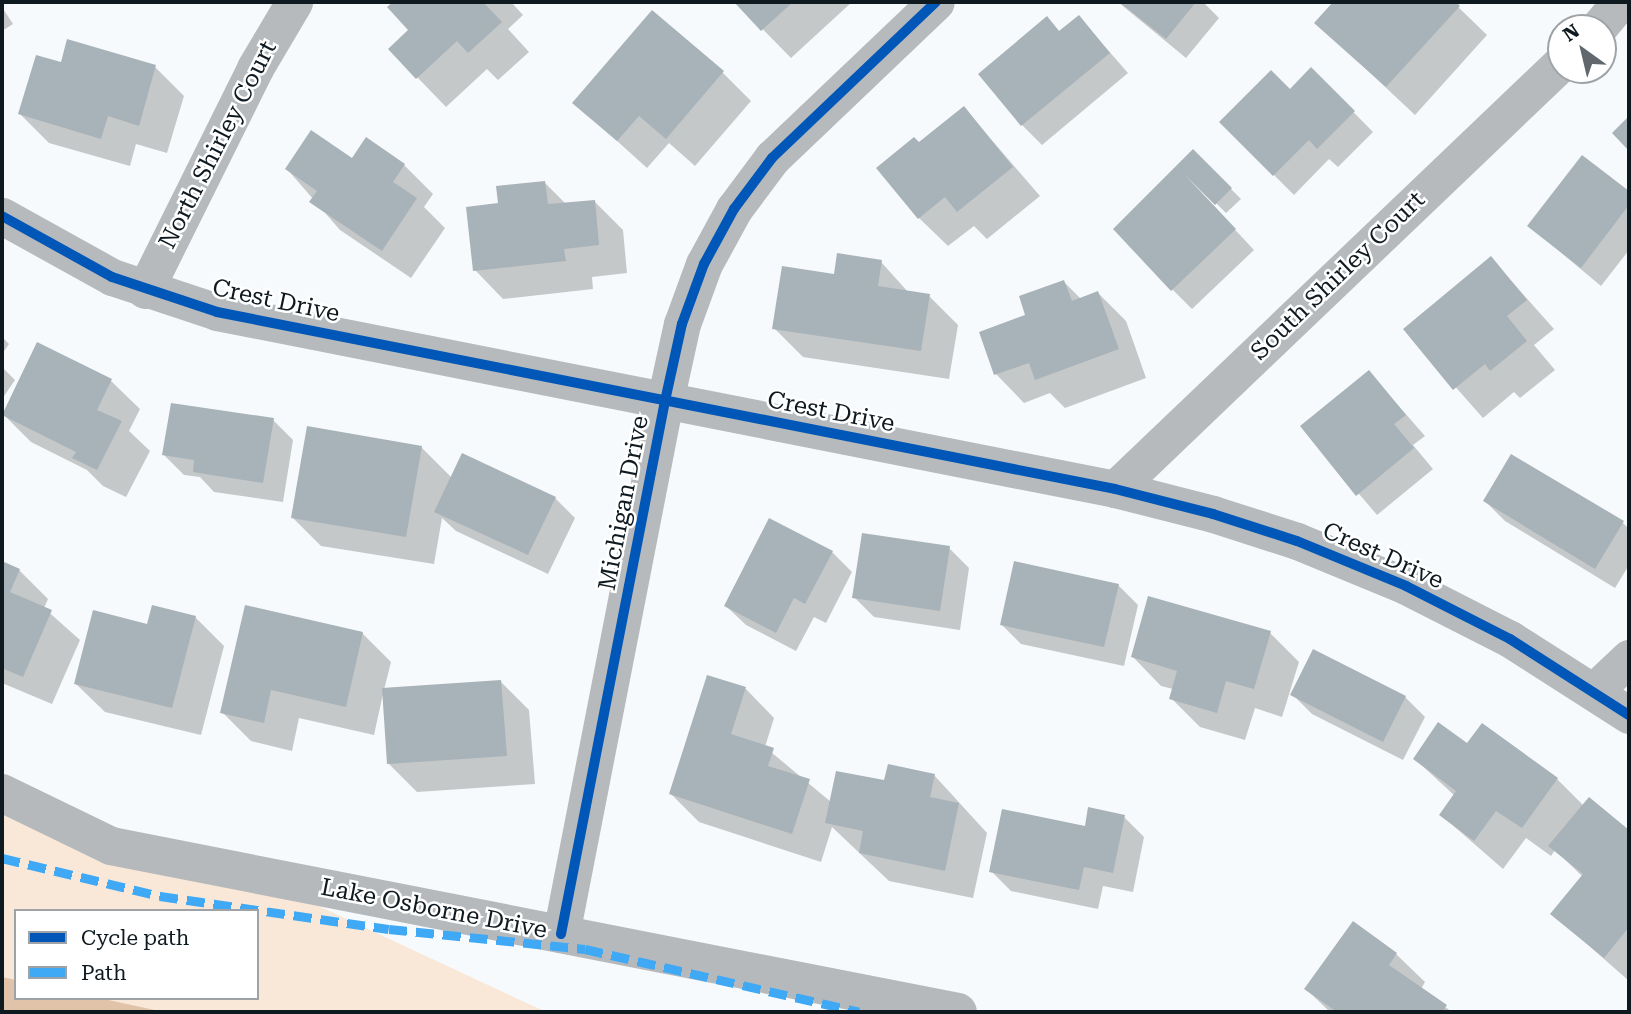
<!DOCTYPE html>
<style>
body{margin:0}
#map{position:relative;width:1631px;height:1014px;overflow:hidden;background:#f7fafc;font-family:"Roboto Serif",serif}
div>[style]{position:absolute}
.green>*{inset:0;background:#f9e7d7}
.water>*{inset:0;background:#e0c3a9}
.shadow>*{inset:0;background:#0003}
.building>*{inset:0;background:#a8b2b9}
.street>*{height:37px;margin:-18.5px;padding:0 18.5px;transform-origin:18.5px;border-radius:18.5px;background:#b6babc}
.secondary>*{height:38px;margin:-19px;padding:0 19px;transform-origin:19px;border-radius:19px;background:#b6b9bc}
.quiet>*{height:9px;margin-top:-4.5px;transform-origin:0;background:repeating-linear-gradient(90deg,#3fa9f5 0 18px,transparent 0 27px)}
.cycleway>*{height:10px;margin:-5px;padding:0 5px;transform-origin:5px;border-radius:5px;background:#0057b8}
span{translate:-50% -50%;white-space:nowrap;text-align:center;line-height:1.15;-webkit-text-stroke:5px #fff;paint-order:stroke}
.street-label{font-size:24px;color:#0f1a20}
.frame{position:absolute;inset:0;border:4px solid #0f1a20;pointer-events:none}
.legend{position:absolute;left:14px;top:909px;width:245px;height:91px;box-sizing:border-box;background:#fff;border:2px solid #9fa3a6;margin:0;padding:9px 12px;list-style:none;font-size:21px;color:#0f1a20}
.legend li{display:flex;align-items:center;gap:14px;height:35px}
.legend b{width:35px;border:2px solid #9fa3a6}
.north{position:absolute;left:1547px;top:14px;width:70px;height:70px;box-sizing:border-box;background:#fff;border:2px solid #9fa3a6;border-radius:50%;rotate:326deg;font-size:19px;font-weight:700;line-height:28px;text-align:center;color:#0f1a20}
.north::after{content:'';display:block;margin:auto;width:24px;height:32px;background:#60686d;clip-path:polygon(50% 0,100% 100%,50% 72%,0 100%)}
</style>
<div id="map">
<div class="green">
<i style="clip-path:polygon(evenodd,2px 804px,267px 882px,546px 1012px,2px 1012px,2px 804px,16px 911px,257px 911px,257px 998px,16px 998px,16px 911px)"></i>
</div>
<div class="water">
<i style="clip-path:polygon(2px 977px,16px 980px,16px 998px,99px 998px,164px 1012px,2px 1012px)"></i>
</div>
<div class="shadow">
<i style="clip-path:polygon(395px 2px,511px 2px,523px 15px,508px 29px,529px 52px,498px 80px,487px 69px,446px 107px,390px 49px,411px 30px,390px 7px)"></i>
<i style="clip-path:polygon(736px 2px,852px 2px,791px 58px)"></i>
<i style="clip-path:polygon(1118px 2px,1203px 2px,1219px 18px,1186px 58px)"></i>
<i style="clip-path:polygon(1336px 2px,1453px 2px,1487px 35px,1415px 115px,1317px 23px)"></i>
<i style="clip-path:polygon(2px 7px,13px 24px,2px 31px)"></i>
<i style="clip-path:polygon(1079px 17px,1128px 73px,1042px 145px,1022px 125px,1047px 19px,1060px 32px)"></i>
<i style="clip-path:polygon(62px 64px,155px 67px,184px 96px,167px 153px,136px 144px,130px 166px,49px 143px,20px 114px)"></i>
<i style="clip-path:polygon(1311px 69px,1373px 132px,1338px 167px,1329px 159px,1294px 195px,1221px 122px,1290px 91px)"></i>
<i style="clip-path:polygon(722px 72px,751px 101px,695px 166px,669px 143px,647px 168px,575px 103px)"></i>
<i style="clip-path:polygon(964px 108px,1040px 196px,987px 239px,974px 226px,948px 246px,919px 218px,919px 144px)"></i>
<i style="clip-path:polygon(366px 140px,404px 165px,433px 194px,424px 207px,445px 228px,411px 278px,340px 230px,287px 169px,352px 160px)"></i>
<i style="clip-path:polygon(1193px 151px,1241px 199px,1226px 213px,1179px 166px)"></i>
<i style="clip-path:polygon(1583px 157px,1629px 193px,1629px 250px,1601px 286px,1529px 226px)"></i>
<i style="clip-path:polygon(545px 183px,566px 204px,594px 201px,623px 230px,627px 273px,592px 277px,593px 289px,503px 299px,475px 270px,500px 205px)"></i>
<i style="clip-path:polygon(1198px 190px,1254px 250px,1192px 309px,1172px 289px)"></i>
<i style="clip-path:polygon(1491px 258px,1554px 329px,1534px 345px,1555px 370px,1520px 398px,1514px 392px,1483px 418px,1405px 330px)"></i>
<i style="clip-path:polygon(881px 262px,909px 293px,929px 296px,958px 325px,949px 379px,803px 357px,774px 328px,835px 276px)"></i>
<i style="clip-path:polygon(1064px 282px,1081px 299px,1098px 293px,1126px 321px,1146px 378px,1065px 408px,1050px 393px,1024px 403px,996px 374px,1027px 316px)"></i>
<i style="clip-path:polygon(2px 337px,9px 344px,2px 354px)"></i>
<i style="clip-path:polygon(38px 344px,111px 381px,140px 409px,129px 431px,150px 451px,126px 497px,103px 486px,87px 470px,31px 442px,3px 414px)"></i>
<i style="clip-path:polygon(2px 367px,15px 380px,2px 399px)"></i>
<i style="clip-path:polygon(1369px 372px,1425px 436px,1413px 445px,1433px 469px,1377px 515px,1302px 427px)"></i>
<i style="clip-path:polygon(273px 420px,293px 440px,283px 502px,214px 492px,200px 477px,184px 475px,164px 455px)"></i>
<i style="clip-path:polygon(421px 447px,452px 478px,555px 498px,575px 518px,548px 574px,456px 531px,442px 518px,434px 564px,321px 546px,292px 517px)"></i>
<i style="clip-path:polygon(1485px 501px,1623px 523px,1629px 529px,1629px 565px,1615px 588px,1505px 521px)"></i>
<i style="clip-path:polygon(949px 548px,969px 568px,960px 630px,874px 617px,854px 597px)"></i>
<i style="clip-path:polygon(832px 552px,852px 572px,826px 623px,814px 617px,796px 651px,746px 625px,726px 606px)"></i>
<i style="clip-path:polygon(2px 563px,19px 570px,48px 599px,44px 608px,80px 640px,52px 704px,2px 683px)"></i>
<i style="clip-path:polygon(1118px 585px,1138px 605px,1124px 666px,1021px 644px,1001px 624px)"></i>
<i style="clip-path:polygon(195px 617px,224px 646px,201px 735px,105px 712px,76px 684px,148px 626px)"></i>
<i style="clip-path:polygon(362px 633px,391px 662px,384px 690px,501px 682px,529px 710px,535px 784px,417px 792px,389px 764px,383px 694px,374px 735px,299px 718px,292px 751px,251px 741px,222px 712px)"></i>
<i style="clip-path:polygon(1270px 633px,1299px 662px,1282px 717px,1255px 708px,1245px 740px,1200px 727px,1171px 698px,1173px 689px,1161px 686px,1133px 657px)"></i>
<i style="clip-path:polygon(709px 678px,746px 689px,774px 718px,765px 747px,831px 802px,934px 775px,987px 833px,973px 898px,889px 881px,832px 827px,821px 862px,699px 822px,671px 794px)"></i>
<i style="clip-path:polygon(1292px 694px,1405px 697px,1425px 717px,1403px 760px,1312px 714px)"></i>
<i style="clip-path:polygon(1482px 726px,1557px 779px,1584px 806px,1589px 799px,1629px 832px,1629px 981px,1553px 914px,1583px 877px,1555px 850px,1551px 856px,1526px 838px,1503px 869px,1441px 815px,1455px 796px,1415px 759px,1468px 746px)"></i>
<i style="clip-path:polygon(1124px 817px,1144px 837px,1133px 892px,1103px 886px,1098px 909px,1011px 891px,991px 871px,1086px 828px)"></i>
<i style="clip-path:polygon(1396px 954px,1425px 982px,1421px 989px,1452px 1012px,1330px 1012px,1306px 989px)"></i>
</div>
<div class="building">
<i style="clip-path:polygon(393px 2px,483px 2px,502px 22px,468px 53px,457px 41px,416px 79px,388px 49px,408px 30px,387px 7px)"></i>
<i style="clip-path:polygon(734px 2px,793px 2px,761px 31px)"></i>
<i style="clip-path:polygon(1119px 2px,1196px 2px,1166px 39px)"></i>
<i style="clip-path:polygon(1333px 2px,1456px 2px,1460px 6px,1386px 87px,1314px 23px)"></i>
<i style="clip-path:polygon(652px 10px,724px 71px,666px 139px,639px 116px,617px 141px,572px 103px)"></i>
<i style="clip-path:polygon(1079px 15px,1110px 53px,1021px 126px,978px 74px,1047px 16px,1059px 31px)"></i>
<i style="clip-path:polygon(67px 39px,156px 65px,139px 126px,108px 116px,101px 139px,18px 114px,36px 55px,61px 62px)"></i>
<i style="clip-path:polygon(1311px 67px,1355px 111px,1317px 149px,1309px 140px,1273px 176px,1219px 122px,1271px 70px,1290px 89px)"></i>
<i style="clip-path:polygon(964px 106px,1013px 167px,957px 212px,945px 197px,918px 219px,876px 168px,914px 137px,919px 142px)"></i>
<i style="clip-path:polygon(1629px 116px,1629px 151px,1612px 133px)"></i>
<i style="clip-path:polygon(311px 130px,352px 158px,366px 137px,405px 164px,393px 182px,417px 198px,382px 251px,309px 202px,317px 191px,285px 169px)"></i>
<i style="clip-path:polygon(1193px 149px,1232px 188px,1215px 205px,1185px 175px,1236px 229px,1171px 291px,1113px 229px)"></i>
<i style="clip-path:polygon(1582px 155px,1629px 191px,1629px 205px,1581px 268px,1527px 226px)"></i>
<i style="clip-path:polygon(545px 181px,548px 204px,595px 200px,599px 245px,564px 249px,566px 261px,473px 271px,466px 207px,498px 203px,496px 186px)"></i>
<i style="clip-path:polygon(837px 253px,882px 260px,878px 286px,930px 294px,921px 351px,772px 329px,782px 266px,834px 274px)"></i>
<i style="clip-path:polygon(1491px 256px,1527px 300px,1507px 316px,1527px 341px,1490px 371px,1485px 364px,1453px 390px,1403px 329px)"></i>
<i style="clip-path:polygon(1064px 280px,1072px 301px,1098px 291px,1119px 349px,1035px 380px,1029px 363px,994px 375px,979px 332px,1025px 315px,1019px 296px)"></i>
<i style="clip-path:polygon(37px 342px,112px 379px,97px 410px,122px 421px,97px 470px,72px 458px,76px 452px,2px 415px)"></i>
<i style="clip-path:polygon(1369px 370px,1406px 415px,1394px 424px,1414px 448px,1356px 496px,1300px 426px)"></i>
<i style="clip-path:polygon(171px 403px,274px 418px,263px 483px,193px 472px,194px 460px,162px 455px)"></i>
<i style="clip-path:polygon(307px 426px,422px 446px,406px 537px,291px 518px)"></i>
<i style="clip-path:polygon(462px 453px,556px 497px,528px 555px,434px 512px)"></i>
<i style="clip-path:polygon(1511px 454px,1624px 521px,1595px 569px,1483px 501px)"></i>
<i style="clip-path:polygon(769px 518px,833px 551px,805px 604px,794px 598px,776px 633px,724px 606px)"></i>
<i style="clip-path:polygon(862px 533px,950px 546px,940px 611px,852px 598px)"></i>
<i style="clip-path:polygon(2px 561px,20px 569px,10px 592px,52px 610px,23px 677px,2px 668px)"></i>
<i style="clip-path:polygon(1014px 561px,1119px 584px,1104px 647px,1000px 625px)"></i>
<i style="clip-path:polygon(1148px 596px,1271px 631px,1254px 689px,1226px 681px,1217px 713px,1169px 699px,1177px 671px,1131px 657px)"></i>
<i style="clip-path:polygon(152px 605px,196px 616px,172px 708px,74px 684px,93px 610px,147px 624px)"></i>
<i style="clip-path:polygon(245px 605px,363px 632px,346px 707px,271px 690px,264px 723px,220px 713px)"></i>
<i style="clip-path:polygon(1313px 649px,1406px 696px,1383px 742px,1290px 695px)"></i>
<i style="clip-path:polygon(707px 675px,746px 687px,731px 734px,774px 748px,768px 766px,810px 779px,792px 834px,669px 794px)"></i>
<i style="clip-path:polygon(501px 680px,507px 756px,387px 764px,382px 688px)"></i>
<i style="clip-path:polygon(1438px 722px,1467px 743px,1482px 723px,1558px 778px,1522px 828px,1496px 811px,1474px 841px,1439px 815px,1456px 791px,1413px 759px)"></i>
<i style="clip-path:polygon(888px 764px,935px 774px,930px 797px,959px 803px,945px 871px,859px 853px,863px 831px,825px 823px,836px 771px,884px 780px)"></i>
<i style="clip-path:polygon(1589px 797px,1629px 830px,1629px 927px,1604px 958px,1550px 914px,1583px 874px,1548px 846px)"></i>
<i style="clip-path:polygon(1088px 807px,1125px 815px,1113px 873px,1084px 867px,1079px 890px,989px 872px,1002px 809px,1085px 826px)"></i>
<i style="clip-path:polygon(1353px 921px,1397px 953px,1389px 965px,1447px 1005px,1442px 1012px,1337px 1012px,1304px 989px)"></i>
</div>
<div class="street">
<i style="left:1598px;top:28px;width:34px;rotate:-50deg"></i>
<i style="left:2px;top:216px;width:126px;rotate:29deg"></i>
<i style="left:112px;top:277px;width:111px;rotate:18.4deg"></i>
<i style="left:217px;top:312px;width:915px;rotate:11.15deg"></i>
<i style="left:1115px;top:489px;width:101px;rotate:14.3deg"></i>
<i style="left:1213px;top:514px;width:88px;rotate:17.8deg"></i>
<i style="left:1297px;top:541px;width:118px;rotate:22.4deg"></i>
<i style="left:1406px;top:586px;width:117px;rotate:27deg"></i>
<i style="left:1510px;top:639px;width:141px;rotate:32.6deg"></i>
<i style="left:145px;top:290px;width:248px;rotate:-63.6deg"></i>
<i style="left:255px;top:68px;width:77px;rotate:-59.4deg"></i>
<i style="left:1115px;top:489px;width:617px;rotate:-43.69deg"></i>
<i style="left:1595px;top:690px;width:47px;rotate:-43.3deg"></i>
<i style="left:561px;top:934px;width:543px;rotate:-78.96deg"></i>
<i style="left:665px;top:401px;width:79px;rotate:-77.6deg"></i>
<i style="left:682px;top:324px;width:64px;rotate:-69.9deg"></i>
<i style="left:704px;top:264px;width:63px;rotate:-61.4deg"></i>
<i style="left:734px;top:209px;width:64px;rotate:-53.3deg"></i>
<i style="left:772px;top:158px;width:226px;rotate:-43.6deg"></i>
</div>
<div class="secondary">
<i style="left:2px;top:793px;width:121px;rotate:25.9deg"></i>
<i style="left:111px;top:846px;width:863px;rotate:11.09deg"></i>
</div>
<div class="quiet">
<i style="left:2px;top:858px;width:163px;rotate:13.5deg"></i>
<i style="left:160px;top:896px;width:231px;rotate:8.2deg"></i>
<i style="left:389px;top:929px;width:197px;rotate:5.8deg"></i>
<i style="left:585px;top:949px;width:281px;rotate:12.9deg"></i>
</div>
<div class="cycleway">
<i style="left:2px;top:216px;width:126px;rotate:29deg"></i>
<i style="left:112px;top:277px;width:111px;rotate:18.4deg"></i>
<i style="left:217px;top:312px;width:915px;rotate:11.15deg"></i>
<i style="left:1115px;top:489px;width:101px;rotate:14.3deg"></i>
<i style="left:1213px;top:514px;width:88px;rotate:17.8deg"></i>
<i style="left:1297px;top:541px;width:118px;rotate:22.4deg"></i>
<i style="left:1406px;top:586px;width:117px;rotate:27deg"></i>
<i style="left:1510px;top:639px;width:141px;rotate:32.6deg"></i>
<i style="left:561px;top:934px;width:543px;rotate:-78.96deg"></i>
<i style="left:665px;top:401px;width:79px;rotate:-77.6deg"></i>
<i style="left:682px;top:324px;width:64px;rotate:-69.9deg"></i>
<i style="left:704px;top:264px;width:63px;rotate:-61.4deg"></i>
<i style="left:734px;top:209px;width:64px;rotate:-53.3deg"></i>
<i style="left:772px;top:158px;width:226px;rotate:-43.6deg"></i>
</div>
<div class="street-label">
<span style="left:218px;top:145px;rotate:-63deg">North Shirley Court</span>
<span style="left:1338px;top:276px;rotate:-44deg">South Shirley Court</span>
<span style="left:276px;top:301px;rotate:12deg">Crest Drive</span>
<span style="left:831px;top:412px;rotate:11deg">Crest Drive</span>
<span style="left:624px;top:503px;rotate:-79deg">Michigan Drive</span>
<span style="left:1383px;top:556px;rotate:24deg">Crest Drive</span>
<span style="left:434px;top:909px;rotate:11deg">Lake Osborne Drive</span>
</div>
<div class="frame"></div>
<ul class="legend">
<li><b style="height:9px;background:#0057b8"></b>Cycle path</li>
<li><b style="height:9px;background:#3fa9f5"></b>Path</li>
</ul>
<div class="north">N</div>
</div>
